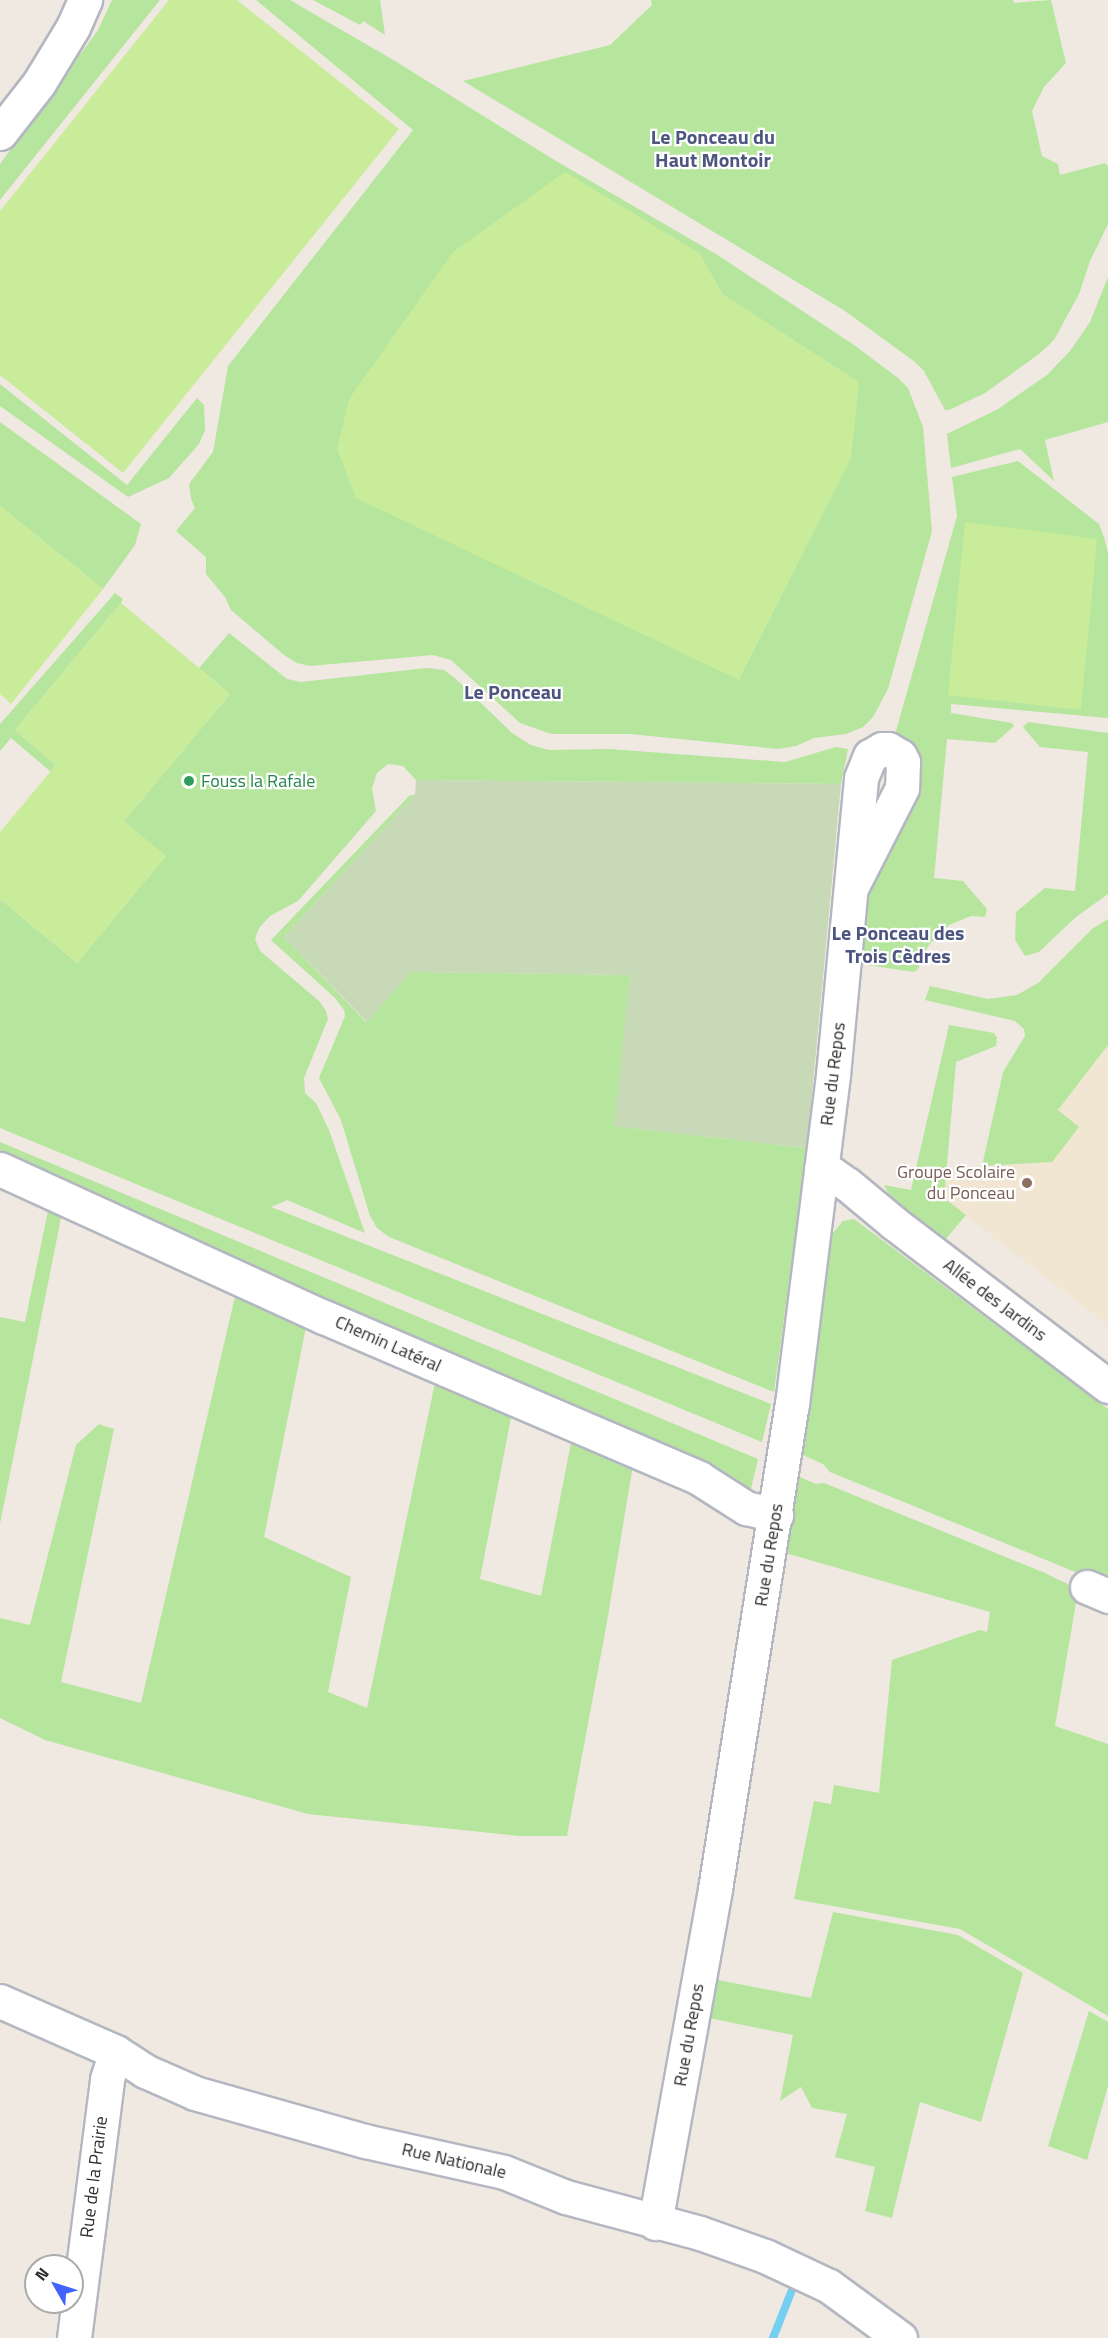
<!DOCTYPE html>
<meta charset="utf-8">
<style>
body{margin:0}
#map{position:relative;width:1108px;height:2338px;overflow:hidden;background:#efe9e1;font-family:"Titillium Web",sans-serif}
div>[style]{position:absolute}
.education>*{inset:0;background:#f0e6d1}
.green>*{inset:0;background:#b6e59e}
.cemetery>*{inset:0;background:#c8d9b8}
.pitch>*{inset:0;background:#c9ec9a}
.stream>*{height:8px;margin:-4px;padding:0 4px;transform-origin:4px;border-radius:4px;background:#75cff0}
.roads{filter:drop-shadow(2px 0 #b4b7c1) drop-shadow(-2px 0 #b4b7c1) drop-shadow(0 2px #b4b7c1) drop-shadow(0 -2px #b4b7c1)}
.minor>*{height:33px;margin:-16.5px;padding:0 16.5px;transform-origin:16.5px;border-radius:16.5px;background:#fff}
.dots>*{width:16px;height:16px;translate:-50% -50%;box-sizing:border-box;border:3px solid #fff;border-radius:50%}
span{translate:-50% -50%;white-space:nowrap;text-align:center;line-height:1.15;-webkit-text-stroke:4.5px #fff;paint-order:stroke}
.leisure-label{font-size:18px;color:#27864d}
.left{translate:0 -50%;text-align:left}
.street-label{font-size:18px;color:#2e2e2e}
.education-label{font-size:18px;color:#785e54}
.right{translate:-100% -50%;text-align:right}
.neighbourhood-label{font-size:20px;color:#4d5680;font-weight:700}
.north{position:absolute;left:24px;top:2254px;width:60px;height:60px;box-sizing:border-box;background:#fff;border:2px solid #ababab;border-radius:50%;rotate:309deg;font-size:16px;font-weight:700;line-height:24px;text-align:center;color:#2e2e2e}
.north::after{content:'';display:block;margin:auto;width:21px;height:27px;background:#4264fb;clip-path:polygon(50% 0,100% 100%,50% 72%,0 100%)}
</style>
<div id="map">
<div class="education">
<i style="clip-path:polygon(1108px 1045px,1108px 1325px,944px 1199px,946px 1168px,1052px 1162px,1058px 1110px)"></i>
</div>
<div class="green">
<i style="clip-path:polygon(112px 0,160px 0,0 200px,0 164px,98px 30px)"></i>
<i style="clip-path:polygon(evenodd,256px 0,290px 0,395px 61px,556px 161px,716px 254px,854px 345px,898px 378px,908px 388px,923px 427px,932px 531px,888px 689px,873px 717px,863px 727px,846px 734px,814px 738px,796px 746px,778px 749px,630px 734px,551px 734px,520px 723px,451px 660px,433px 655px,310px 666px,297px 663px,284px 655px,231px 610px,225px 597px,206px 574px,206px 557px,176px 531px,195px 508px,191px 499px,189px 484px,213px 452px,228px 366px,413px 130px,256px 0,699px 253px,722px 294px,858px 382px,349px 399px,699px 253px)"></i>
<i style="clip-path:polygon(313px 0,380px 0,385px 35px,363px 21px,360px 25px)"></i>
<i style="clip-path:polygon(651px 0,1013px 0,1014px 3px,1051px 0,1066px 63px,1044px 87px,1032px 111px,1042px 156px,1058px 164px,1060px 175px,1105px 163px,1108px 166px,1108px 224px,1090px 261px,1079px 294px,1054px 340px,1039px 354px,985px 393px,949px 410px,945px 410px,924px 371px,915px 362px,845px 311px,463px 81px,610px 45px,652px 5px)"></i>
<i style="clip-path:polygon(1108px 277px,1108px 422px,1045px 440px,1054px 481px,1020px 449px,951px 468px,947px 434px,998px 409px,1047px 375px,1070px 351px,1090px 322px)"></i>
<i style="clip-path:polygon(0 384px,127px 485px,197px 398px,204px 405px,205px 430px,199px 444px,169px 478px,128px 497px,0 406px)"></i>
<i style="clip-path:polygon(0 422px,141px 524px,135px 545px,103px 589px,0 506px)"></i>
<i style="clip-path:polygon(1018px 461px,1099px 524px,1104px 537px,1108px 553px,1108px 718px,951px 704px,951px 713px,1012px 723px,1014px 726px,995px 743px,947px 739px,934px 878px,963px 881px,987px 909px,985px 917px,971px 916px,949px 925px,928px 946px,918px 969px,914px 972px,853px 963px,863px 890px,900px 739px,896px 731px,957px 516px,952px 477px)"></i>
<i style="clip-path:polygon(115px 593px,123px 599px,121px 603px,15px 730px,56px 765px,51px 772px,11px 738px,0 751px,0 724px)"></i>
<i style="clip-path:polygon(229px 633px,287px 679px,301px 682px,427px 668px,444px 670px,455px 678px,512px 733px,531px 745px,549px 750px,609px 749px,785px 762px,836px 747px,848px 749px,841px 784px,416px 780px,403px 766px,388px 764px,377px 773px,372px 788px,376px 811px,298px 901px,270px 916px,259px 928px,255px 939px,260px 951px,319px 1001px,326px 1011px,328px 1019px,304px 1078px,305px 1093px,316px 1103px,329px 1130px,365px 1233px,287px 1200px,271px 1207px,771px 1404px,762px 1442px,0 1128px,0 899px,77px 963px,165px 857px,124px 821px,230px 694px,199px 668px)"></i>
<i style="clip-path:polygon(1028px 722px,1108px 733px,1108px 894px,1076px 917px,1039px 952px,1025px 956px,1015px 940px,1016px 912px,1045px 888px,1075px 891px,1088px 752px,1040px 747px,1023px 727px)"></i>
<i style="clip-path:polygon(416px 794px,284px 937px,366px 1022px,411px 972px,630px 975px,615px 1126px,807px 1148px,774px 1392px,389px 1237px,377px 1228px,370px 1216px,341px 1120px,319px 1078px,345px 1016px,344px 1010px,335px 998px,271px 940px,409px 796px)"></i>
<i style="clip-path:polygon(1108px 919px,1108px 1045px,1058px 1110px,1079px 1127px,1052px 1162px,982px 1166px,1003px 1072px,1025px 1036px,1024px 1029px,1015px 1021px,925px 1000px,930px 986px,988px 999px,1017px 995px,1038px 983px,1093px 928px)"></i>
<i style="clip-path:polygon(949px 1025px,994px 1033px,997px 1038px,996px 1046px,956px 1062px,944px 1198px,966px 1215px,940px 1246px,908px 1219px,911px 1214px,890px 1196px,884px 1185px,911px 1190px)"></i>
<i style="clip-path:polygon(0 1142px,758px 1459px,750px 1493px,0 1158px)"></i>
<i style="clip-path:polygon(49px 1206px,62px 1213px,0 1524px,0 1317px,25px 1322px)"></i>
<i style="clip-path:polygon(854px 1219px,1108px 1409px,1108px 1581px,1080px 1574px,1034px 1555px,830px 1472px,823px 1464px,798px 1453px,809px 1383px,813px 1381px,832px 1234px,843px 1221px)"></i>
<i style="clip-path:polygon(236px 1292px,307px 1322px,264px 1537px,351px 1577px,328px 1692px,367px 1708px,436px 1378px,512px 1412px,480px 1579px,541px 1596px,572px 1438px,633px 1465px,607px 1622px,567px 1836px,519px 1836px,308px 1814px,45px 1740px,0 1718px,0 1618px,30px 1625px,76px 1445px,99px 1424px,114px 1429px,61px 1682px,141px 1703px)"></i>
<i style="clip-path:polygon(795px 1475px,816px 1484px,824px 1483px,1045px 1573px,1086px 1593px,1077px 1597px,1055px 1726px,1108px 1744px,1108px 2016px,960px 1929px,794px 1899px,814px 1801px,831px 1804px,834px 1785px,879px 1793px,892px 1660px,980px 1630px,987px 1632px,990px 1612px,789px 1554px,784px 1546px)"></i>
<i style="clip-path:polygon(833px 1912px,958px 1935px,1023px 1973px,981px 2122px,920px 2102px,892px 2218px,865px 2211px,875px 2167px,835px 2157px,847px 2114px,812px 2108px,801px 2087px,780px 2101px,793px 2035px,704px 2017px,706px 2009px,714px 1998px,718px 1980px,811px 1998px)"></i>
<i style="clip-path:polygon(1089px 2011px,1108px 2022px,1108px 2086px,1087px 2160px,1048px 2146px)"></i>
</div>
<div class="cemetery">
<i style="clip-path:polygon(416px 780px,841px 784px,807px 1148px,614px 1126px,630px 975px,411px 972px,367px 1022px,284px 937px,415px 795px)"></i>
</div>
<div class="pitch">
<i style="clip-path:polygon(169px 0,237px 0,399px 129px,123px 473px,0 375px,0 211px)"></i>
<i style="clip-path:polygon(565px 172px,699px 253px,722px 294px,859px 382px,851px 458px,739px 680px,356px 498px,337px 449px,349px 399px,453px 252px)"></i>
<i style="clip-path:polygon(0 506px,103px 589px,11px 704px,0 694px)"></i>
<i style="clip-path:polygon(965px 522px,1097px 539px,1081px 710px,948px 695px)"></i>
<i style="clip-path:polygon(121px 603px,230px 694px,124px 821px,166px 856px,77px 963px,0 899px,0 832px,56px 765px,15px 730px)"></i>
</div>
<div class="stream">
<i style="left:773px;top:2338px;width:52px;rotate:-68.4deg"></i>
</div>
<div class="roads">
<div class="minor">
<i style="left:0;top:133px;width:63px;rotate:-52deg"></i>
<i style="left:39px;top:83px;width:66px;rotate:-58.7deg"></i>
<i style="left:73px;top:27px;width:30px;rotate:-66deg"></i>
<i style="left:0;top:1169px;width:356px;rotate:24.6deg"></i>
<i style="left:324px;top:1317px;width:408px;rotate:23.2deg"></i>
<i style="left:699px;top:1478px;width:56px;rotate:32.6deg"></i>
<i style="left:746px;top:1508px;width:31px;rotate:13deg"></i>
<i style="left:821px;top:1170px;width:10px;rotate:17deg"></i>
<i style="left:831px;top:1173px;width:19px;rotate:35deg"></i>
<i style="left:847px;top:1184px;width:61px;rotate:39.7deg"></i>
<i style="left:894px;top:1223px;width:269px;rotate:37.3deg"></i>
<i style="left:1087px;top:1587px;width:23px;rotate:23deg"></i>
<i style="left:0;top:2001px;width:127px;rotate:23.7deg"></i>
<i style="left:116px;top:2052px;width:35px;rotate:33deg"></i>
<i style="left:145px;top:2071px;width:55px;rotate:23.7deg"></i>
<i style="left:195px;top:2093px;width:177px;rotate:15.8deg"></i>
<i style="left:365px;top:2141px;width:142px;rotate:12.6deg"></i>
<i style="left:504px;top:2172px;width:67px;rotate:22deg"></i>
<i style="left:566px;top:2197px;width:139px;rotate:15deg"></i>
<i style="left:700px;top:2233px;width:69px;rotate:19.5deg"></i>
<i style="left:765px;top:2256px;width:71px;rotate:25.1deg"></i>
<i style="left:829px;top:2286px;width:88px;rotate:36.2deg"></i>
<i style="left:655px;top:2223px;width:339px;rotate:-79.8deg"></i>
<i style="left:715px;top:1889px;width:491px;rotate:-81deg"></i>
<i style="left:792px;top:1404px;width:332px;rotate:-82.9deg"></i>
<i style="left:833px;top:1075px;width:298px;rotate:-84.6deg"></i>
<i style="left:861px;top:778px;width:24px;rotate:-68deg"></i>
<i style="left:870px;top:756px;width:14px;rotate:-30deg"></i>
<i style="left:882px;top:749px;width:6px"></i>
<i style="left:888px;top:749px;width:14px;rotate:30deg"></i>
<i style="left:900px;top:756px;width:7px;rotate:63deg"></i>
<i style="left:903px;top:762px;width:26px;rotate:92deg"></i>
<i style="left:902px;top:788px;width:108px;rotate:117deg"></i>
<i style="left:74px;top:2338px;width:261px;rotate:-82.7deg"></i>
<i style="left:107px;top:2079px;width:28px;rotate:-72deg"></i>
</div>
</div>
<div class="dots">
<i style="left:189px;top:781px;background:#2e9e5b"></i>
<i style="left:1027px;top:1183px;background:#8d6e63"></i>
</div>
<div class="leisure-label">
<span class="left" style="left:201px;top:781px">Fouss la Rafale</span>
</div>
<div class="street-label">
<span style="left:833px;top:1074px;rotate:-83deg">Rue du Repos</span>
<span style="left:995px;top:1300px;rotate:37deg">Allée des Jardins</span>
<span style="left:388px;top:1344px;rotate:24deg">Chemin Latéral</span>
<span style="left:769px;top:1555px;rotate:-81deg">Rue du Repos</span>
<span style="left:689px;top:2035px;rotate:-80deg">Rue du Repos</span>
<span style="left:454px;top:2161px;rotate:13deg">Rue Nationale</span>
<span style="left:94px;top:2177px;rotate:-83deg">Rue de la Prairie</span>
</div>
<div class="education-label">
<span class="right" style="left:1015px;top:1183px">Groupe Scolaire<br>du Ponceau</span>
</div>
<div class="neighbourhood-label">
<span style="left:713px;top:148px">Le Ponceau du<br>Haut Montoir</span>
<span style="left:513px;top:691px">Le Ponceau</span>
<span style="left:898px;top:944px">Le Ponceau des<br>Trois Cèdres</span>
</div>
<div class="north">N</div>
</div>
